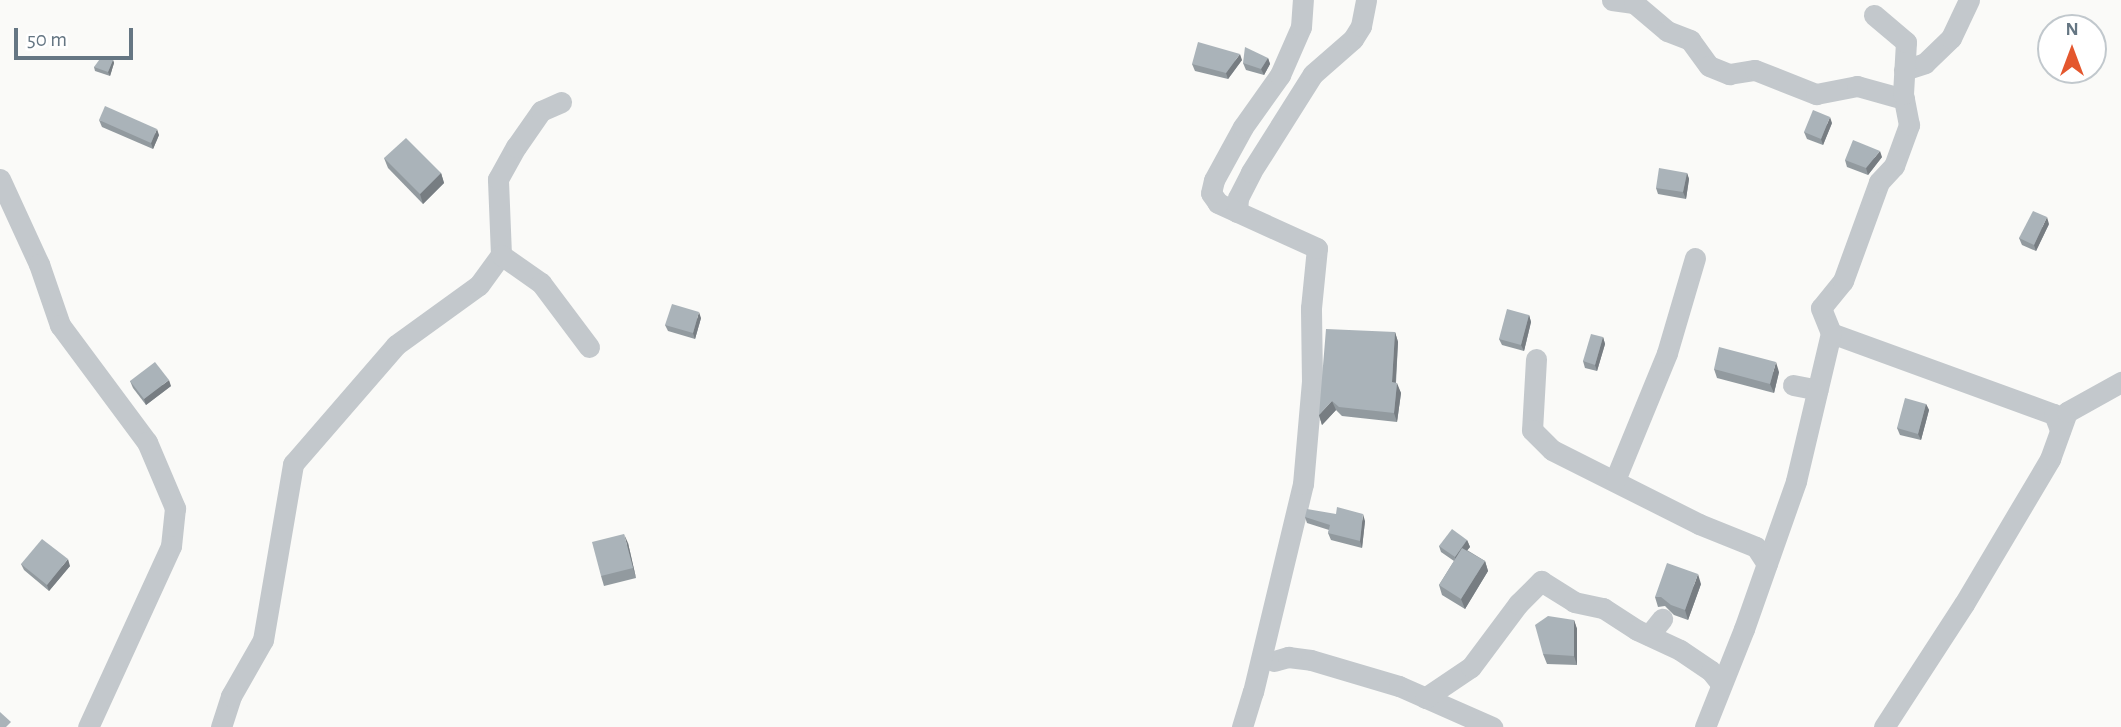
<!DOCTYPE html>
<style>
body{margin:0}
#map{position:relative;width:2121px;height:727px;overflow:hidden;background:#fafaf8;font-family:"Alegreya Sans",sans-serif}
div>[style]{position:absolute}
.minor>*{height:21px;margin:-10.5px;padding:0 10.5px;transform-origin:10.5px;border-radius:10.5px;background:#c3c8cc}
.wall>*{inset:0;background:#929a9f}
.shaded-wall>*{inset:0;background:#777d82}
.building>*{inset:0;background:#aab3b9}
span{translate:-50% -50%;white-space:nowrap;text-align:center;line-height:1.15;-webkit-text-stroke:7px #fff;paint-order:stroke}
.north{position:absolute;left:2037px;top:14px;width:70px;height:70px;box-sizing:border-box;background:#fff;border:2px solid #c1c8cd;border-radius:50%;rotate:0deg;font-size:19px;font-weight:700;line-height:28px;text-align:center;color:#657683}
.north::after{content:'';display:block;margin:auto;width:24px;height:32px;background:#e4572e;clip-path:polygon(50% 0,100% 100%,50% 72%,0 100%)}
.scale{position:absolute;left:14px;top:28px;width:119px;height:32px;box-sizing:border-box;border:4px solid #657683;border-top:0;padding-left:9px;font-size:21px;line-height:24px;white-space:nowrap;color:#657683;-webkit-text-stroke:5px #fff;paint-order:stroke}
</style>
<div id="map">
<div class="minor">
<i style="left:1612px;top:0;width:22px;rotate:8deg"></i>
<i style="left:1634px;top:3px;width:43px;rotate:40.3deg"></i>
<i style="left:1667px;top:31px;width:25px;rotate:21deg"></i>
<i style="left:1690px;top:40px;width:32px;rotate:54deg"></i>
<i style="left:1709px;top:66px;width:22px;rotate:22deg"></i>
<i style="left:1729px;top:74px;width:26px;rotate:-9deg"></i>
<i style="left:1755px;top:70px;width:66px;rotate:21.5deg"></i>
<i style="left:1816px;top:94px;width:42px;rotate:-11deg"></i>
<i style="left:1857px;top:86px;width:49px;rotate:15.5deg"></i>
<i style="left:1904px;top:70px;width:22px;rotate:-18deg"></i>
<i style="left:1925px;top:63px;width:36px;rotate:-44deg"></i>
<i style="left:1951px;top:38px;width:42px;rotate:-64.7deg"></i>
<i style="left:0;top:179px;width:94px;rotate:65.4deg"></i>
<i style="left:39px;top:264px;width:65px;rotate:71deg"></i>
<i style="left:60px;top:325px;width:146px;rotate:53.4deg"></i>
<i style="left:147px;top:442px;width:72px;rotate:67deg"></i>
<i style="left:175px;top:508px;width:38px;rotate:96deg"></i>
<i style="left:171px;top:546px;width:199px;rotate:114.6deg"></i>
<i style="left:1237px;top:212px;width:14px;rotate:-86deg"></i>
<i style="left:1238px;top:198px;width:29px;rotate:-63deg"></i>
<i style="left:1251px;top:172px;width:116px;rotate:-57.7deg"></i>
<i style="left:1313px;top:74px;width:53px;rotate:-41.2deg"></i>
<i style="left:1353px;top:39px;width:15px;rotate:-58deg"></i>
<i style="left:1361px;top:26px;width:26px;rotate:-79deg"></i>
<i style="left:501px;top:255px;width:76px;rotate:-92.3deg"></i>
<i style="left:498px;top:179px;width:37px;rotate:-61deg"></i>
<i style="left:516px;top:147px;width:44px;rotate:-55.2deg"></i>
<i style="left:541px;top:111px;width:22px;rotate:-24deg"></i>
<i style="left:1831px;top:333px;width:237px;rotate:20deg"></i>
<i style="left:2054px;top:414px;width:17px;rotate:69deg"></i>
<i style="left:1536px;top:359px;width:71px;rotate:93.2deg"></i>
<i style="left:1532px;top:430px;width:28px;rotate:45deg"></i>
<i style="left:1552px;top:450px;width:165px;rotate:26.7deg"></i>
<i style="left:1699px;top:524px;width:61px;rotate:22deg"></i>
<i style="left:1756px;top:547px;width:20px;rotate:57deg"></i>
<i style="left:1793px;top:385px;width:25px;rotate:11deg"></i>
<i style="left:1615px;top:480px;width:137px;rotate:-67.7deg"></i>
<i style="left:1667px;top:353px;width:99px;rotate:-73.6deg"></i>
<i style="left:1649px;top:635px;width:21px;rotate:-51deg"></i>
<i style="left:1274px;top:661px;width:15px;rotate:-16deg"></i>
<i style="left:1288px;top:657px;width:23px;rotate:7deg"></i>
<i style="left:1311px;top:660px;width:92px;rotate:16.5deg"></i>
<i style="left:1399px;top:686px;width:102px;rotate:23.8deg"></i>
<i style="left:1425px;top:698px;width:55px;rotate:-34deg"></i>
<i style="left:1471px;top:667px;width:79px;rotate:-53.3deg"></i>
<i style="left:1518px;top:604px;width:33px;rotate:-45deg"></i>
<i style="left:1541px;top:581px;width:39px;rotate:32deg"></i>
<i style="left:1574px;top:602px;width:30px;rotate:12deg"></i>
<i style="left:1603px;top:608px;width:40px;rotate:32.9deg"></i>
<i style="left:1637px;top:630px;width:47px;rotate:24.9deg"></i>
<i style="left:1680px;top:650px;width:37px;rotate:34deg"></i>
<i style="left:1711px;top:671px;width:16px;rotate:52deg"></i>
<i style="left:221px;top:727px;width:33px;rotate:-72deg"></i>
<i style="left:231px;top:696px;width:64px;rotate:-60.3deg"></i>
<i style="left:263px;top:640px;width:179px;rotate:-80.3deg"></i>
<i style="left:293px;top:464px;width:157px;rotate:-49.1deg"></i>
<i style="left:396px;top:345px;width:102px;rotate:-35.9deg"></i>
<i style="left:479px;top:285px;width:37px;rotate:-54deg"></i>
<i style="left:501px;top:255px;width:49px;rotate:35deg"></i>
<i style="left:541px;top:283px;width:80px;rotate:53.1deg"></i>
<i style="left:1242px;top:727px;width:37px;rotate:-73deg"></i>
<i style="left:1253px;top:692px;width:214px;rotate:-76.5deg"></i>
<i style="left:1303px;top:484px;width:102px;rotate:-85deg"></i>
<i style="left:1312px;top:382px;width:74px;rotate:-90.8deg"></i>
<i style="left:1311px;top:308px;width:60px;rotate:-84.3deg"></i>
<i style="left:1317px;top:248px;width:109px;rotate:-155.6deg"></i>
<i style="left:1218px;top:203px;width:12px;rotate:-125deg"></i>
<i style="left:1211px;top:193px;width:13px;rotate:-77deg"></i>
<i style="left:1214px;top:180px;width:60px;rotate:-61.3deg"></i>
<i style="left:1243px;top:127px;width:64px;rotate:-54.6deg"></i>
<i style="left:1280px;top:75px;width:52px;rotate:-66.4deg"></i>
<i style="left:1301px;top:27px;width:27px;rotate:-86deg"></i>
<i style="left:1705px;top:727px;width:105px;rotate:-68.3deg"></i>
<i style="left:1744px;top:629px;width:157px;rotate:-70.6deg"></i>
<i style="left:1796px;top:481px;width:152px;rotate:-76.7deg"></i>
<i style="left:1831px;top:333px;width:27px;rotate:-112deg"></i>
<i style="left:1821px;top:308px;width:35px;rotate:-51deg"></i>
<i style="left:1843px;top:281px;width:105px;rotate:-70deg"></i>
<i style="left:1879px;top:182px;width:22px;rotate:-47deg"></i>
<i style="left:1894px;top:166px;width:44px;rotate:-69.9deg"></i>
<i style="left:1909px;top:125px;width:32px;rotate:-101deg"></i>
<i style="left:1903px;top:94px;width:52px;rotate:-86.7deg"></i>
<i style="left:1906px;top:42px;width:42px;rotate:-139.8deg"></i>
<i style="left:1884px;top:727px;width:147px;rotate:-57deg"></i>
<i style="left:1964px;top:604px;width:169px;rotate:-59.3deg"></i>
<i style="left:2050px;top:459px;width:50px;rotate:-70.1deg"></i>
<i style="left:2067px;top:412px;width:62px;rotate:-29.1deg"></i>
</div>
<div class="wall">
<i style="clip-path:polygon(1268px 58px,1270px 64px,1264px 75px,1246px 70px,1243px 63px)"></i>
<i style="clip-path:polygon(113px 60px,114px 63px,110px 76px,95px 71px,94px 67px)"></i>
<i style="clip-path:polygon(1242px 60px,1228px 79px,1195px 71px,1192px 64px)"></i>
<i style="clip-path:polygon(99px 120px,159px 135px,153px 149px,102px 127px)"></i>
<i style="clip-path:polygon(1832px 123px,1823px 145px,1807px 139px,1804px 132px)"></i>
<i style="clip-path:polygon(1882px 157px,1868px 175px,1847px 167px,1845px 160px)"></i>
<i style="clip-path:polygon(384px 158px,441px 173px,444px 183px,423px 204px,388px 168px)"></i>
<i style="clip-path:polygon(1687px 173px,1689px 179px,1686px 199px,1658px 194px,1656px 188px)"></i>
<i style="clip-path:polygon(2049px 224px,2036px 251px,2022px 245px,2019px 238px)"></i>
<i style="clip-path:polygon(1529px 315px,1531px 322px,1524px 351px,1502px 345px,1499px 339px)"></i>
<i style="clip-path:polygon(701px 318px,695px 339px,668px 331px,665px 325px)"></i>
<i style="clip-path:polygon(1395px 332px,1398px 342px,1396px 383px,1401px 393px,1397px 422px,1342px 416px,1336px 410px,1322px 425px,1319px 415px)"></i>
<i style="clip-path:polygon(1603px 337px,1605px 344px,1597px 371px,1585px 368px,1583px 361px)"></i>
<i style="clip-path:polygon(1714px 369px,1779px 372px,1774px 393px,1717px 378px)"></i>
<i style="clip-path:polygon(130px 381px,171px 386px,146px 405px,133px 388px)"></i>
<i style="clip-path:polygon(1926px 404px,1929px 410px,1921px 440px,1900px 435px,1897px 428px)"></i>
<i style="clip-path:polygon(1336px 514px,1365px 521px,1362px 548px,1331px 540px,1328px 533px,1329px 530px,1307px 523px,1305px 517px)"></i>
<i style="clip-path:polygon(1467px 540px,1470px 547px,1467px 550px,1485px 561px,1488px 571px,1465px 609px,1442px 595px,1439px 585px,1454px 561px,1441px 552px,1439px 546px)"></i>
<i style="clip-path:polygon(628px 543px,636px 578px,604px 586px,601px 576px)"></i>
<i style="clip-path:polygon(21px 564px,70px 566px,49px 591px,24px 570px)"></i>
<i style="clip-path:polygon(1701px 584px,1688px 620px,1674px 615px,1665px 606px,1658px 607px,1655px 597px)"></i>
<i style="clip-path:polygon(1574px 620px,1577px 629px,1577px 665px,1547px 664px,1543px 654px)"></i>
</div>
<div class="shaded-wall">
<i style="clip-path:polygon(1240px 54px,1242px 60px,1228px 79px,1226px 73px)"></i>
<i style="clip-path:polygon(1268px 58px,1270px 64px,1264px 75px,1261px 69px)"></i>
<i style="clip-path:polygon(113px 60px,114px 63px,110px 76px,108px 72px)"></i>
<i style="clip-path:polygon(1830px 117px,1832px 123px,1823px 145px,1821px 139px)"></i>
<i style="clip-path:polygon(157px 129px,159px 135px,153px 149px,151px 143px)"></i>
<i style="clip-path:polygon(1880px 151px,1882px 157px,1868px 175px,1866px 168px)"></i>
<i style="clip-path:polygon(441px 173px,444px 183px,423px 204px,420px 194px)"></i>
<i style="clip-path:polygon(1687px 173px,1689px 179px,1686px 199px,1683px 192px)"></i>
<i style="clip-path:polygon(2047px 217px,2049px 224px,2036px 251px,2034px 245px)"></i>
<i style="clip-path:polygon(699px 312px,701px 318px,695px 339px,693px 333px)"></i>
<i style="clip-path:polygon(1529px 315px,1531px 322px,1524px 351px,1521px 345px)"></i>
<i style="clip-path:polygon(1395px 332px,1398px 342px,1395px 392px,1392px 382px)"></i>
<i style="clip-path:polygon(1603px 337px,1605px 344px,1597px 371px,1595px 365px)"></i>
<i style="clip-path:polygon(1776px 362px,1779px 372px,1774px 393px,1770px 384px)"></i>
<i style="clip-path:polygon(169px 380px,171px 386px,146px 405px,144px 399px)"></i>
<i style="clip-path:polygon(1397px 383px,1401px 393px,1397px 422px,1394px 413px)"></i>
<i style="clip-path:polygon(1332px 401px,1336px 410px,1322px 425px,1319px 415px)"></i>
<i style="clip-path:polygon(1926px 404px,1929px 410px,1921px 440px,1918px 434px)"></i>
<i style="clip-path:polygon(1363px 514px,1365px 521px,1362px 548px,1360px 541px)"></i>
<i style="clip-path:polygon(624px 534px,628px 543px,636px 578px,633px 568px)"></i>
<i style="clip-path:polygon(1467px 540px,1470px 547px,1457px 563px,1455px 557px)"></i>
<i style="clip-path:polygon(68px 559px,70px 566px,49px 591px,47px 585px)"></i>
<i style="clip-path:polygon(1485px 561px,1488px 571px,1465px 609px,1461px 599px)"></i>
<i style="clip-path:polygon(1698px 574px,1701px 584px,1688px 620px,1685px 610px)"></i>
<i style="clip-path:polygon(1574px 620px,1577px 629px,1577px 665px,1574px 656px)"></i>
</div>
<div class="building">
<i style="clip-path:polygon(1198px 42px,1240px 54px,1226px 73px,1192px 64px)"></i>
<i style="clip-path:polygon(1245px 47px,1268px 58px,1261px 69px,1243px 63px)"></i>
<i style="clip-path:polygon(102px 56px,113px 60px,108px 72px,94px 67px)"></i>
<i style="clip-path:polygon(105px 106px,157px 129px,151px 143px,99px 120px)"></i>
<i style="clip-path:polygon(1813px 110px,1830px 117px,1821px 139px,1804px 132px)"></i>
<i style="clip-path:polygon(406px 138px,441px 173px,420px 194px,384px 158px)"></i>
<i style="clip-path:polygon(1853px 140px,1880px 151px,1866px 168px,1845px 160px)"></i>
<i style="clip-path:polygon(1659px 168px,1687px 173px,1683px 192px,1656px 188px)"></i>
<i style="clip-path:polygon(2033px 211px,2047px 217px,2034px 245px,2019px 238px)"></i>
<i style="clip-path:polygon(672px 304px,699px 312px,693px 333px,665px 325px)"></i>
<i style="clip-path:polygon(1507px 309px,1529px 315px,1521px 345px,1499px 339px)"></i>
<i style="clip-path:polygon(1326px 329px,1395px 332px,1392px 382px,1397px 383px,1394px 413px,1339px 407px,1332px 401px,1319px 415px)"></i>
<i style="clip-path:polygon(1591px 334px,1603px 337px,1595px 365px,1583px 361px)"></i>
<i style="clip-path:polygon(1719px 347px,1776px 362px,1770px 384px,1714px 369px)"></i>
<i style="clip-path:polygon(155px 362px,169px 380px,144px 399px,130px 381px)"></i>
<i style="clip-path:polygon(1905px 398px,1926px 404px,1918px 434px,1897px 428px)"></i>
<i style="clip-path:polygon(1337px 507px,1363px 514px,1360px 541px,1328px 533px,1330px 525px,1305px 517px,1307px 509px,1336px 514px)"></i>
<i style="clip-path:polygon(1452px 529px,1467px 540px,1455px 557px,1439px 546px)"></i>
<i style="clip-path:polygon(624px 534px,633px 568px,601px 576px,592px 542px)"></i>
<i style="clip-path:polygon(42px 539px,68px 559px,47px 585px,21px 564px)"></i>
<i style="clip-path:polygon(1462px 548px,1485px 561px,1461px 599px,1439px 585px)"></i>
<i style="clip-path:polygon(1667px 563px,1698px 574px,1685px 610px,1671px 605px,1661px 597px,1655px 597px)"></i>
<i style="clip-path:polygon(1548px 616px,1574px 620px,1574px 656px,1543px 654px,1535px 625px)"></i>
<i style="clip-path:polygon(0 712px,11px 722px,6px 727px,0 727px)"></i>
</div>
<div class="north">N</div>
<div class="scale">50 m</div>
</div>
